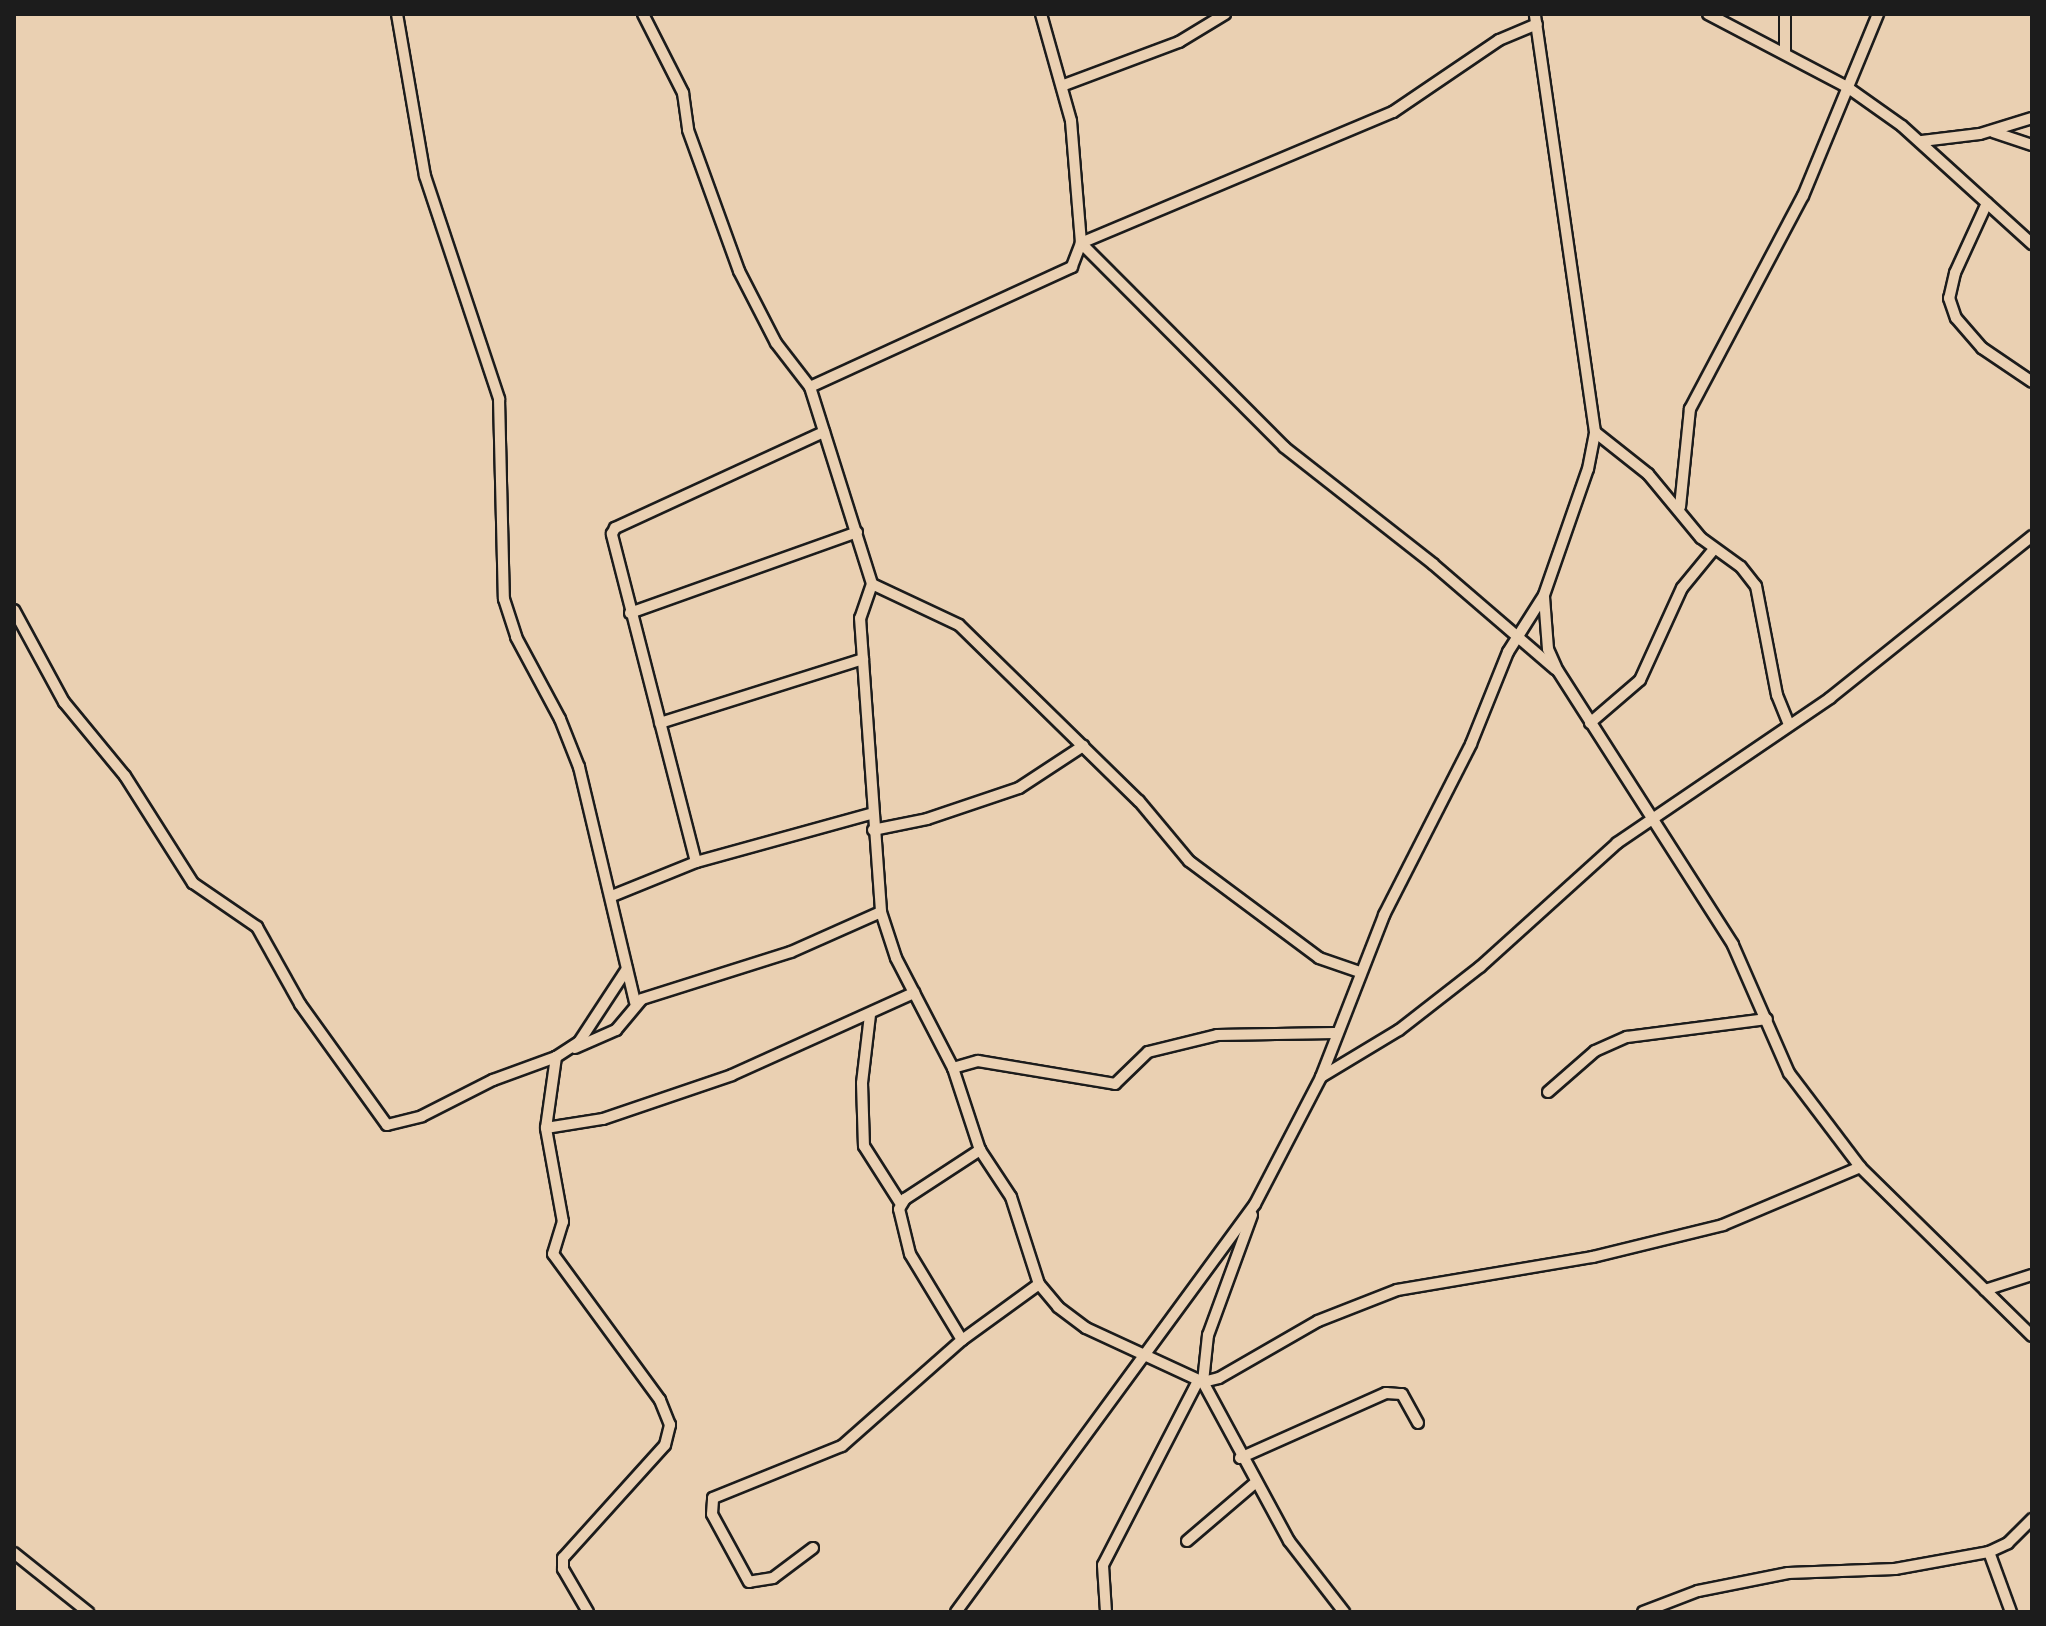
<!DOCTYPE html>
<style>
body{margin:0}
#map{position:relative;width:2046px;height:1626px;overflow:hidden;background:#ead0b2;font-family:Itim,sans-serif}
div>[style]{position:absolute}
.roads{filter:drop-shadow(2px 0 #1c1c1c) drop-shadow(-2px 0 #1c1c1c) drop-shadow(0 2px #1c1c1c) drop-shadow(0 -2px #1c1c1c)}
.street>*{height:10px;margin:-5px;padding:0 5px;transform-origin:5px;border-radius:5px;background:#ead0b2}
span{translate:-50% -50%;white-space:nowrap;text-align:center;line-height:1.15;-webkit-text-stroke:7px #ead0b2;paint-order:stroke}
.frame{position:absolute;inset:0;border:16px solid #1c1c1c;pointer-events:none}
</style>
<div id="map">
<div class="roads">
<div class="street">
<i style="left:397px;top:14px;width:164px;rotate:80.2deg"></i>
<i style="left:425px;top:176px;width:235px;rotate:71.6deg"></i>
<i style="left:499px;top:399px;width:200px;rotate:88.6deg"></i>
<i style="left:504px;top:599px;width:40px;rotate:72deg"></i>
<i style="left:516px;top:637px;width:93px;rotate:61.8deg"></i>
<i style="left:560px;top:719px;width:52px;rotate:68.4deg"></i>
<i style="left:579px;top:767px;width:242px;rotate:76.6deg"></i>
<i style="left:643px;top:14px;width:89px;rotate:63.1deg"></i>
<i style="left:683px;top:93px;width:37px;rotate:82deg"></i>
<i style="left:688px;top:130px;width:150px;rotate:70.1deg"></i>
<i style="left:739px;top:271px;width:81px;rotate:62.8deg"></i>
<i style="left:776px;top:343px;width:56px;rotate:52.3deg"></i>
<i style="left:1041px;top:14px;width:111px;rotate:74.3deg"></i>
<i style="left:1071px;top:121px;width:122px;rotate:85.3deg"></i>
<i style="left:1081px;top:243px;width:26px;rotate:111deg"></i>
<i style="left:1072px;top:267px;width:288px;rotate:155.4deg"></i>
<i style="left:810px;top:387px;width:207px;rotate:72.5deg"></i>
<i style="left:872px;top:584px;width:36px;rotate:109deg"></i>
<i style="left:860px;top:618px;width:295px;rotate:85.9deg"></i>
<i style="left:881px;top:912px;width:48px;rotate:71.9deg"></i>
<i style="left:896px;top:958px;width:124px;rotate:62.6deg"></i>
<i style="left:953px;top:1068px;width:86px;rotate:71.8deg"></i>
<i style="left:980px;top:1150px;width:56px;rotate:56.6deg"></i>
<i style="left:1011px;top:1197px;width:91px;rotate:72.2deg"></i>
<i style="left:1039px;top:1284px;width:30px;rotate:50deg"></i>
<i style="left:1058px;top:1307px;width:35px;rotate:37deg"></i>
<i style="left:1086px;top:1328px;width:129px;rotate:24.8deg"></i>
<i style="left:1203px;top:1382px;width:16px;rotate:-14deg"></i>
<i style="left:1219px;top:1378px;width:114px;rotate:-29.9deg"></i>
<i style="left:1318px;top:1321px;width:85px;rotate:-21.4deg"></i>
<i style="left:1397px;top:1290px;width:199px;rotate:-9.6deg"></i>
<i style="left:1593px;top:1257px;width:134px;rotate:-13.8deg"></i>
<i style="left:1723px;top:1225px;width:149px;rotate:-22.9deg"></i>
<i style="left:1708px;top:14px;width:157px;rotate:27.7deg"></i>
<i style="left:1847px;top:87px;width:67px;rotate:35.3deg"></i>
<i style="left:1902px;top:126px;width:176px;rotate:42.2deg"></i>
<i style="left:1785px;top:53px;width:39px;rotate:-90deg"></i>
<i style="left:1064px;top:85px;width:123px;rotate:-20.5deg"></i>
<i style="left:1179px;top:42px;width:54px;rotate:-31.3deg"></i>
<i style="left:1993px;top:132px;width:41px;rotate:18.4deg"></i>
<i style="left:1922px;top:141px;width:58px;rotate:-6.9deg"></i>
<i style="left:1980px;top:134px;width:54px;rotate:-17.1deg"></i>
<i style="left:1987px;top:203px;width:77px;rotate:114.6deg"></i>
<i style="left:1955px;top:273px;width:26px;rotate:103deg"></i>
<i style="left:1949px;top:298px;width:21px;rotate:71deg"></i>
<i style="left:1956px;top:318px;width:40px;rotate:49deg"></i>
<i style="left:1982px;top:348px;width:60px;rotate:34.2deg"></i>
<i style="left:1081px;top:243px;width:288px;rotate:45.1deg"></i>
<i style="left:1284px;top:447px;width:189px;rotate:38.1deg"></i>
<i style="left:1433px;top:564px;width:161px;rotate:40.7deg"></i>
<i style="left:1081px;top:243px;width:338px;rotate:-22.8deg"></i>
<i style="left:1393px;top:112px;width:128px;rotate:-34.2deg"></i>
<i style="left:1499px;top:40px;width:41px;rotate:-22.8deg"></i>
<i style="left:1595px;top:432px;width:68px;rotate:38.4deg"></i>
<i style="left:1648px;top:474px;width:83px;rotate:50.4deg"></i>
<i style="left:1701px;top:538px;width:49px;rotate:35.9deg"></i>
<i style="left:1741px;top:567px;width:24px;rotate:52deg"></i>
<i style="left:1756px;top:586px;width:111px;rotate:79.1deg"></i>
<i style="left:1777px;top:695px;width:31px;rotate:68deg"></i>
<i style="left:1680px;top:507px;width:99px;rotate:-84.2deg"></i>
<i style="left:1690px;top:409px;width:241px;rotate:-62.1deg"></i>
<i style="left:1803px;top:196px;width:197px;rotate:-67.6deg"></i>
<i style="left:872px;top:584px;width:96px;rotate:25.2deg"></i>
<i style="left:959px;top:625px;width:252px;rotate:44.4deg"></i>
<i style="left:1139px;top:801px;width:78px;rotate:50.2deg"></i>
<i style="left:1189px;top:861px;width:162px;rotate:36.7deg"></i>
<i style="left:1319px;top:958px;width:43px;rotate:18.9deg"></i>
<i style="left:1544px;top:597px;width:52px;rotate:85.6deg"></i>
<i style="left:1548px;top:649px;width:24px;rotate:66deg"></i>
<i style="left:1558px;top:671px;width:325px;rotate:57.4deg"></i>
<i style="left:1733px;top:945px;width:140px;rotate:66.4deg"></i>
<i style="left:1789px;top:1073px;width:118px;rotate:52.9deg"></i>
<i style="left:1860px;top:1167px;width:241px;rotate:44.5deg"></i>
<i style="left:14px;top:610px;width:105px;rotate:61.5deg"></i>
<i style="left:64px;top:702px;width:96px;rotate:50.5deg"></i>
<i style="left:125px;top:776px;width:127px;rotate:57.6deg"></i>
<i style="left:193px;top:883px;width:78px;rotate:34.5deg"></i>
<i style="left:257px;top:927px;width:88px;rotate:60.8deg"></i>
<i style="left:300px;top:1004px;width:149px;rotate:54.3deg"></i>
<i style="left:387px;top:1125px;width:36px;rotate:-14deg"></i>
<i style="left:422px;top:1116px;width:80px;rotate:-26.9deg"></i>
<i style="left:493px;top:1080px;width:67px;rotate:-20.1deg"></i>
<i style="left:630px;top:613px;width:241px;rotate:-19.6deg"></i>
<i style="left:660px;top:723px;width:213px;rotate:-17.5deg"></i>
<i style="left:1590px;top:723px;width:66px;rotate:-40.7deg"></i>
<i style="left:1640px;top:680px;width:101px;rotate:-65.5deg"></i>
<i style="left:1682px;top:588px;width:50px;rotate:-50.6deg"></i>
<i style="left:873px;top:830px;width:55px;rotate:-11.5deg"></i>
<i style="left:927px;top:819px;width:97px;rotate:-18.6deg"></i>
<i style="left:1019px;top:788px;width:77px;rotate:-33.3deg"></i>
<i style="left:696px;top:862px;width:339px;rotate:-104.4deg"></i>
<i style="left:612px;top:534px;width:7px;rotate:-63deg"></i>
<i style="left:615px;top:528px;width:230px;rotate:-24.7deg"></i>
<i style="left:612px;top:896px;width:91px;rotate:-22deg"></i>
<i style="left:696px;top:862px;width:180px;rotate:-15.4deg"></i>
<i style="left:870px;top:1015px;width:68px;rotate:96.7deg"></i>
<i style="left:862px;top:1083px;width:63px;rotate:88.2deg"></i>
<i style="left:864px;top:1146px;width:69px;rotate:57.5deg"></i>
<i style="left:575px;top:1048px;width:45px;rotate:-23.7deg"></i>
<i style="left:616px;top:1030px;width:40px;rotate:-50deg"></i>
<i style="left:642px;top:999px;width:156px;rotate:-17.5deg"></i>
<i style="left:791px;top:952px;width:98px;rotate:-24deg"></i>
<i style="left:953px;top:1068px;width:26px;rotate:-16deg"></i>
<i style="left:978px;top:1061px;width:139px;rotate:9.5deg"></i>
<i style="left:1115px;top:1084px;width:46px;rotate:-44.1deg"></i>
<i style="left:1148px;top:1052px;width:71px;rotate:-13.8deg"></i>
<i style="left:1217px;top:1035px;width:118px;rotate:-1deg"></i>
<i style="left:1321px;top:1077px;width:91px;rotate:-31.1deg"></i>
<i style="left:1399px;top:1030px;width:103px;rotate:-37.9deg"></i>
<i style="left:1480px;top:967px;width:185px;rotate:-42.1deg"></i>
<i style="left:1617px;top:843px;width:258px;rotate:-34.2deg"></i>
<i style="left:1830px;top:698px;width:259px;rotate:-38.7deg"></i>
<i style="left:1548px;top:1092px;width:62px;rotate:-41.1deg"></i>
<i style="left:1595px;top:1051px;width:35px;rotate:-24deg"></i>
<i style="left:1627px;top:1037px;width:141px;rotate:-7.3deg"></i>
<i style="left:546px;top:1128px;width:58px;rotate:-9deg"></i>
<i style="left:603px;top:1119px;width:136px;rotate:-18.8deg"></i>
<i style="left:732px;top:1075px;width:200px;rotate:-24.3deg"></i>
<i style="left:1252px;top:1215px;width:128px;rotate:110.1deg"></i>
<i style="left:1208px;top:1335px;width:47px;rotate:96.1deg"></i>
<i style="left:1203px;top:1382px;width:181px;rotate:61.6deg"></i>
<i style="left:1289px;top:1541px;width:90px;rotate:52.2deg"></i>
<i style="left:1985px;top:1290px;width:49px;rotate:-17.7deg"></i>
<i style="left:962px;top:1340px;width:100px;rotate:-121.2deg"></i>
<i style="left:910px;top:1254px;width:46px;rotate:-103.7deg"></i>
<i style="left:899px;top:1209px;width:12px;rotate:-59deg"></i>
<i style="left:905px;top:1199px;width:90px;rotate:-33.2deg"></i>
<i style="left:1240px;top:1458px;width:160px;rotate:-24deg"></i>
<i style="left:1386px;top:1393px;width:16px;rotate:4deg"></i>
<i style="left:1402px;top:1394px;width:33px;rotate:61deg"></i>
<i style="left:1187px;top:1541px;width:89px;rotate:-40.5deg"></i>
<i style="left:813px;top:1548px;width:50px;rotate:143.1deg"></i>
<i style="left:773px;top:1578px;width:24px;rotate:171deg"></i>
<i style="left:749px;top:1582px;width:77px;rotate:-118.6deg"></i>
<i style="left:712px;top:1514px;width:16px;rotate:-86deg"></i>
<i style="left:713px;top:1498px;width:139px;rotate:-22deg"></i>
<i style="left:842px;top:1446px;width:160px;rotate:-41.5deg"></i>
<i style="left:962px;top:1340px;width:95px;rotate:-36deg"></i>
<i style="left:1989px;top:1552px;width:64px;rotate:69.9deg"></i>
<i style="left:14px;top:1553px;width:95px;rotate:38.6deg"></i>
<i style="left:588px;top:1612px;width:50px;rotate:-120.2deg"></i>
<i style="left:563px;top:1569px;width:11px;rotate:-90deg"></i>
<i style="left:563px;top:1558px;width:152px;rotate:-47.9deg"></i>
<i style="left:665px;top:1445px;width:21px;rotate:-76deg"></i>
<i style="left:670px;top:1425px;width:27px;rotate:-112deg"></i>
<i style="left:660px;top:1400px;width:181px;rotate:-126.2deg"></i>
<i style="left:553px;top:1254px;width:34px;rotate:-73deg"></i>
<i style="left:563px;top:1222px;width:96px;rotate:-100.3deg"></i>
<i style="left:546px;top:1128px;width:72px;rotate:-82deg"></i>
<i style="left:556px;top:1057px;width:27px;rotate:-33deg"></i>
<i style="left:579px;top:1042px;width:87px;rotate:-56.7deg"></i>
<i style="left:956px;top:1612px;width:506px;rotate:-53.76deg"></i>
<i style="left:1255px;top:1204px;width:143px;rotate:-62.5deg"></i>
<i style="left:1321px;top:1077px;width:174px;rotate:-68.7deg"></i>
<i style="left:1384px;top:915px;width:192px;rotate:-63deg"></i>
<i style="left:1471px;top:744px;width:99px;rotate:-68.1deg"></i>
<i style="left:1508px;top:652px;width:67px;rotate:-57.7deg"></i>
<i style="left:1544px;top:595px;width:133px;rotate:-70.8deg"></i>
<i style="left:1588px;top:469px;width:38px;rotate:-79deg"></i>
<i style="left:1595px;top:432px;width:422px;rotate:-98.2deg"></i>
<i style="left:1106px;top:1612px;width:47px;rotate:-93.7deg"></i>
<i style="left:1103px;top:1565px;width:207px;rotate:-62.7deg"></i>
<i style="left:1643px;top:1612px;width:59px;rotate:-20.9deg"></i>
<i style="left:1698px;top:1591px;width:92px;rotate:-11.3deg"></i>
<i style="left:1788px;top:1573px;width:107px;rotate:-2.1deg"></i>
<i style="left:1895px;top:1569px;width:96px;rotate:-10.3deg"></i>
<i style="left:1989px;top:1552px;width:21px;rotate:-25deg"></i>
<i style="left:2008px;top:1543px;width:34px;rotate:-45deg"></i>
</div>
</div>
<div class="frame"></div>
</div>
